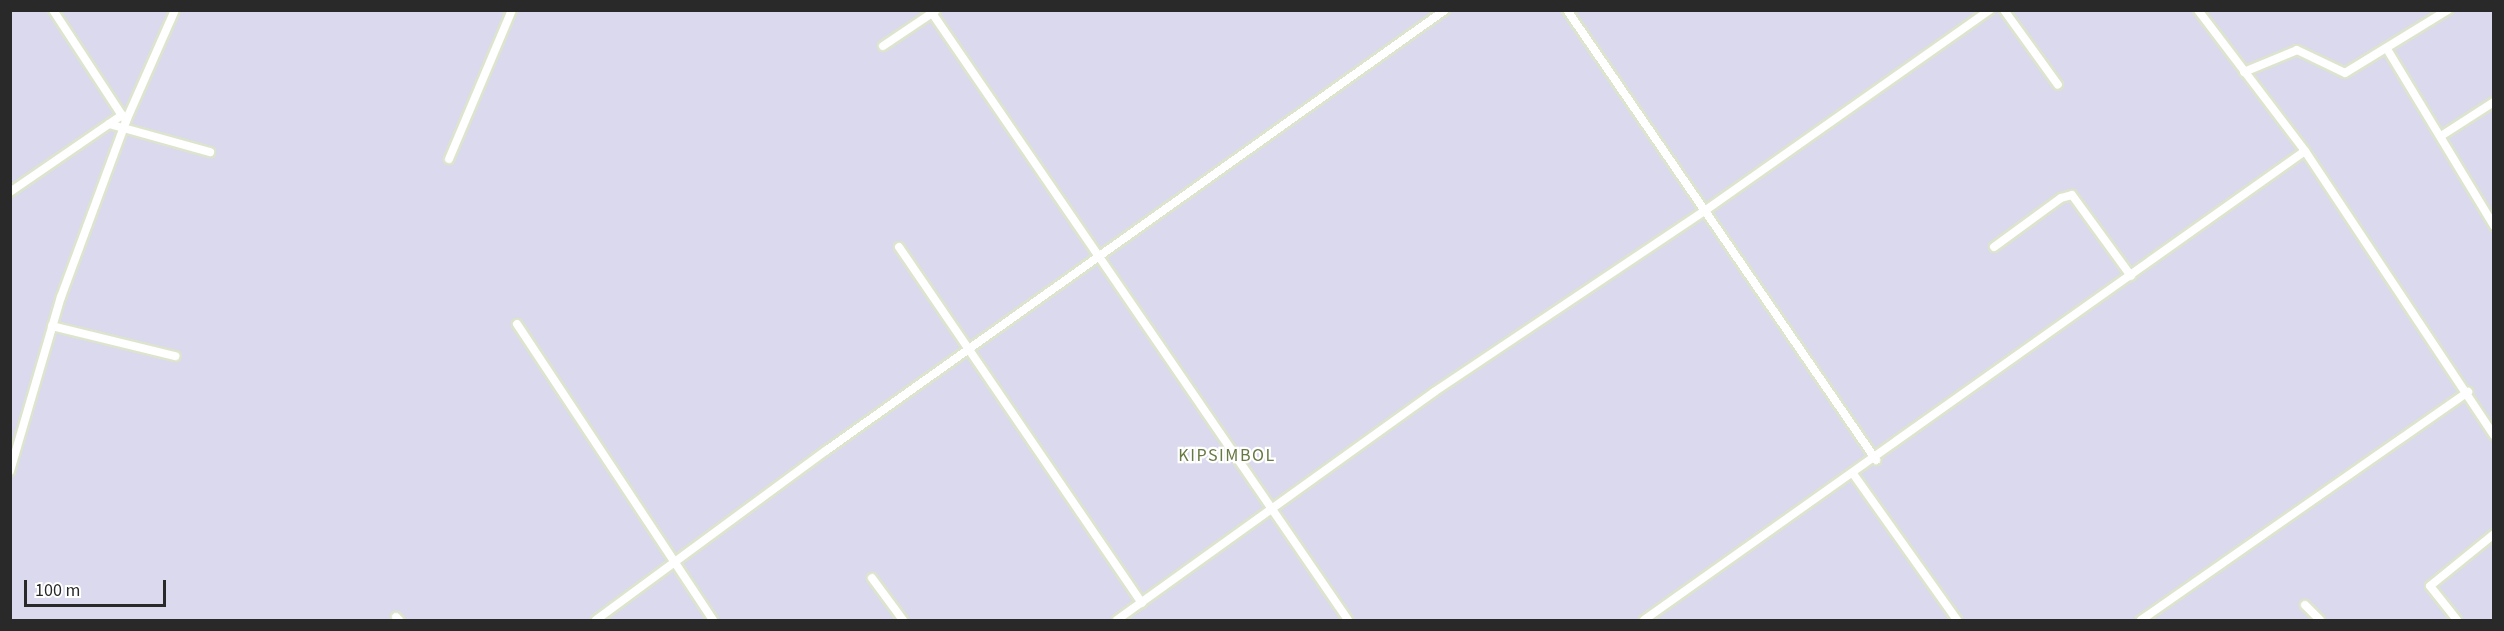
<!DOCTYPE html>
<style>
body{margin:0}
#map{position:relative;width:2504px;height:631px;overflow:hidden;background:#dad9ed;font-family:"Source Sans 3",sans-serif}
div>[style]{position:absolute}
.roads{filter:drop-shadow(2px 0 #dde4ce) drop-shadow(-2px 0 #dde4ce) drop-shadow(0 2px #dde4ce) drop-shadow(0 -2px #dde4ce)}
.minor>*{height:8px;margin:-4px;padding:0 4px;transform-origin:4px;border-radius:4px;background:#fff}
span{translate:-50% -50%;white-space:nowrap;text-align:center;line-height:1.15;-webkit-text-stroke:4.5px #fff;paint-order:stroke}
.quarter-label{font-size:18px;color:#677942;letter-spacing:1.5px}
.frame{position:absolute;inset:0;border:12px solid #292929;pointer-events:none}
.scale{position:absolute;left:24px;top:580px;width:142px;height:27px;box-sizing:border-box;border:3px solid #292929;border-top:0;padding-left:8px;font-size:18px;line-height:21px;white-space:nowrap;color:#292929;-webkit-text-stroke:4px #fff;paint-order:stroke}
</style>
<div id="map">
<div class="roads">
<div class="minor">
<i style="left:53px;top:10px;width:128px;rotate:56.8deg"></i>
<i style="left:930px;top:10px;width:739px;rotate:55.58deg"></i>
<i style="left:1567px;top:10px;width:546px;rotate:55.52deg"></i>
<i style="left:2004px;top:10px;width:92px;rotate:54.2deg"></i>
<i style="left:2198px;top:10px;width:177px;rotate:52.8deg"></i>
<i style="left:2305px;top:151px;width:341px;rotate:56.4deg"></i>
<i style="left:883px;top:46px;width:63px;rotate:-33.9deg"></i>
<i style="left:2387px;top:49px;width:207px;rotate:58.8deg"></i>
<i style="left:2244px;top:72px;width:57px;rotate:-22.5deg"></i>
<i style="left:2297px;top:50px;width:53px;rotate:25.6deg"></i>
<i style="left:2345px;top:73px;width:121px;rotate:-31.5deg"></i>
<i style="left:109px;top:124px;width:105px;rotate:15.5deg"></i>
<i style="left:2441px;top:136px;width:63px;rotate:-32.7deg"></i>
<i style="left:449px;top:159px;width:162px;rotate:-67.1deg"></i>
<i style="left:10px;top:192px;width:136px;rotate:-34.5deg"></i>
<i style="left:899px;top:247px;width:431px;rotate:55.7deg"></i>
<i style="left:1994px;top:247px;width:83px;rotate:-36.2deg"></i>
<i style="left:2061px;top:198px;width:11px;rotate:-15deg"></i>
<i style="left:2072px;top:195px;width:100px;rotate:53.9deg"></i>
<i style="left:517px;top:324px;width:355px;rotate:56.5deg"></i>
<i style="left:52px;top:326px;width:127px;rotate:13.7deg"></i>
<i style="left:10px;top:471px;width:181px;rotate:-73.7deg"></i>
<i style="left:61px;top:297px;width:188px;rotate:-69.7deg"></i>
<i style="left:126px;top:121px;width:121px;rotate:-66.2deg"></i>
<i style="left:1854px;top:475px;width:178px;rotate:54.6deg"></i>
<i style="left:872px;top:578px;width:52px;rotate:53.6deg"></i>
<i style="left:2305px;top:605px;width:21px;rotate:45deg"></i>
<i style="left:396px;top:617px;width:4px;rotate:45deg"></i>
<i style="left:596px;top:620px;width:287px;rotate:-36.4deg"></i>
<i style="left:827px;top:450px;width:759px;rotate:-35.45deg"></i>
<i style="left:1117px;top:620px;width:390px;rotate:-35.7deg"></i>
<i style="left:1434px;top:392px;width:327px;rotate:-33.8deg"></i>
<i style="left:1706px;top:210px;width:347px;rotate:-35.2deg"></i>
<i style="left:1644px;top:620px;width:810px;rotate:-35.36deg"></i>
<i style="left:2141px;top:620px;width:399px;rotate:-34.9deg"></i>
<i style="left:2457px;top:620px;width:43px;rotate:-128.5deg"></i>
<i style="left:2430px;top:586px;width:82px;rotate:-39.1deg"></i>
</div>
</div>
<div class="quarter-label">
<span style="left:1227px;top:456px">KIPSIMBOL</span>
</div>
<div class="frame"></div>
<div class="scale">100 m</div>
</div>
